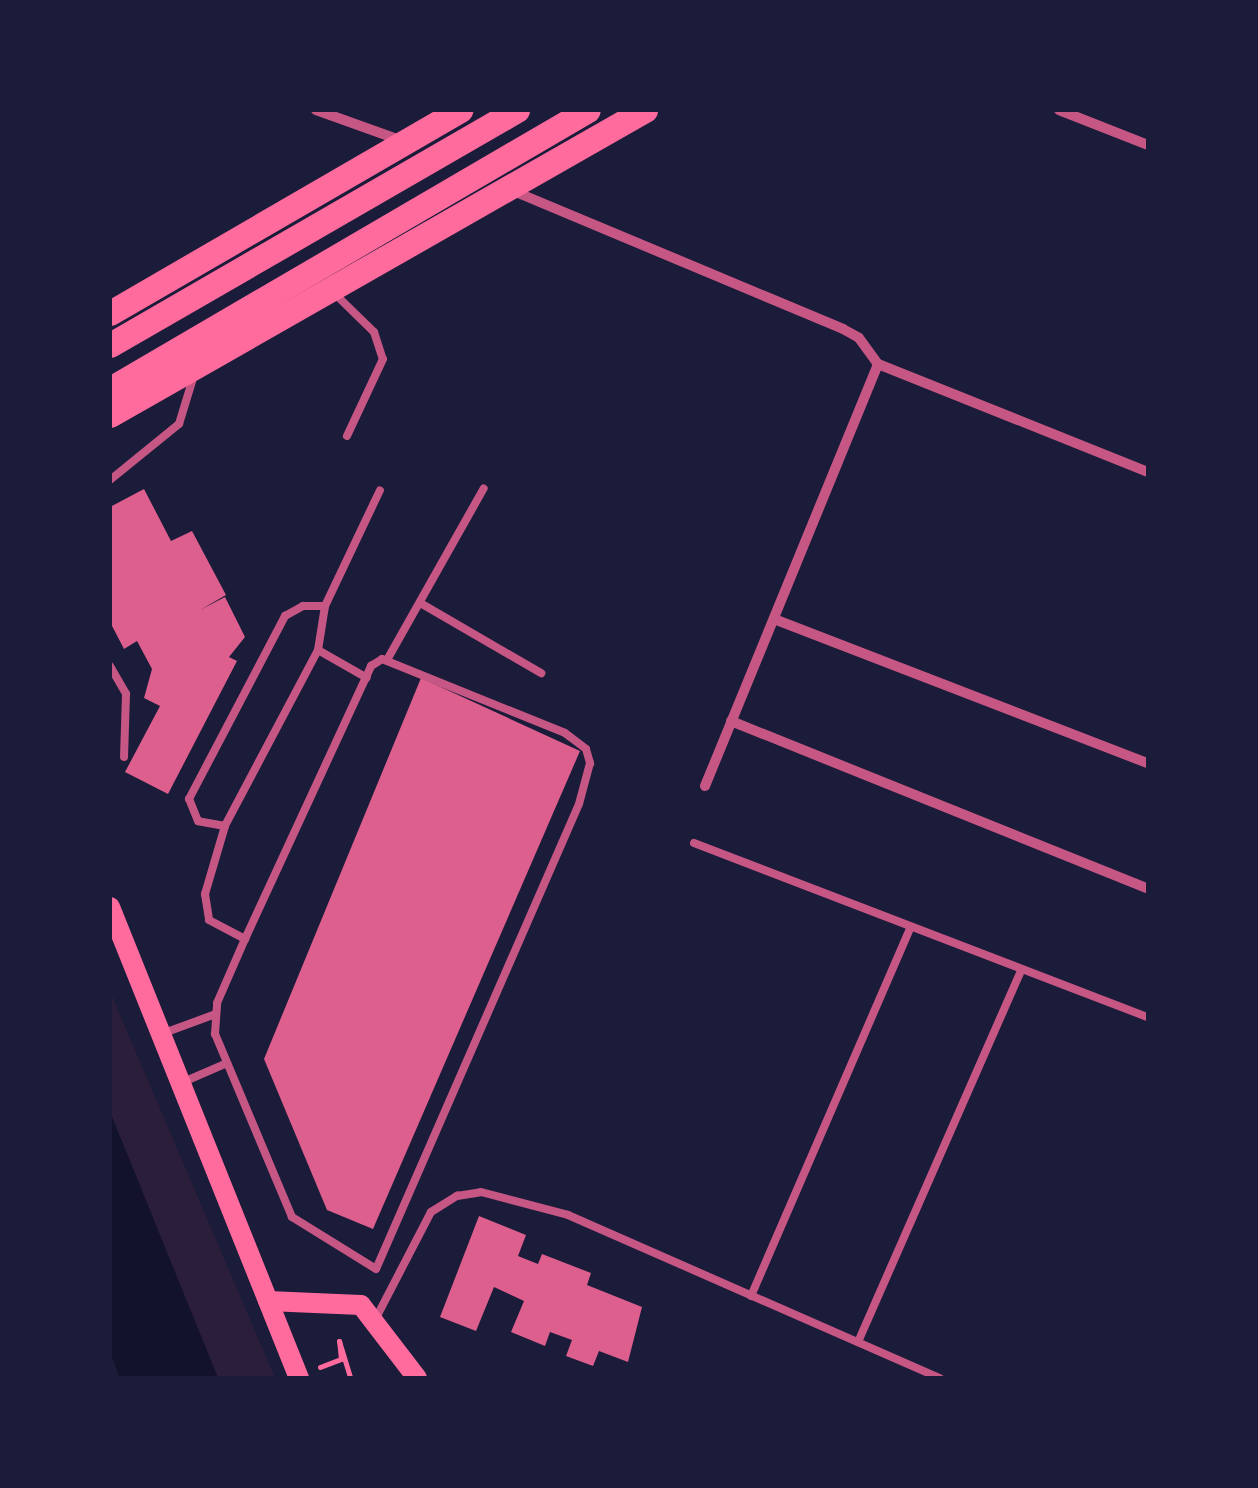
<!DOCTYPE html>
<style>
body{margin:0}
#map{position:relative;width:1258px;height:1488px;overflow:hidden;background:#1b1b3a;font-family:"DM Sans",sans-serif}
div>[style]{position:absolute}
.green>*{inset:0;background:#2a1e3b}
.water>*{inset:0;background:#12122b}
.building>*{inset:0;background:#dd5f8e}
.path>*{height:5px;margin:-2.5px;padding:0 2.5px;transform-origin:2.5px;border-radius:2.5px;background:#ff6b9d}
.service>*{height:8px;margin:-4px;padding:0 4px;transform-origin:4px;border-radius:4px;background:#c65784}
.minor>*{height:10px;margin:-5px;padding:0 5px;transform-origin:5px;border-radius:5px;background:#c65784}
.secondary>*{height:20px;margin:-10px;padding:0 10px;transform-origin:10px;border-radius:10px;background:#ff6b9d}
.primary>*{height:25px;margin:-12.5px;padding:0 12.5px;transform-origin:12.5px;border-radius:12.5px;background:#ff6b9d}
span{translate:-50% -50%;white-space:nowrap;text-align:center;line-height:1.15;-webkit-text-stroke:10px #1b1b3a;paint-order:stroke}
.frame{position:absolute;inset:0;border:112px solid #1b1b3a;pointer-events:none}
</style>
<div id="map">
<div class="green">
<i style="clip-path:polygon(110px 991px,275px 1378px,218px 1378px,110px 1112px)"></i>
</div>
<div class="water">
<i style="clip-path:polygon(110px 1112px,218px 1378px,120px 1378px,110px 1352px)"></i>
</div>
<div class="building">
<i style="clip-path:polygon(144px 489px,171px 541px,192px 531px,226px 595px,200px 610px,225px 597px,245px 637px,229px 657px,237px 661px,168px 794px,125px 772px,160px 706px,144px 698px,152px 669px,137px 641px,124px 649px,110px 622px,110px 507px)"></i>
<i style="clip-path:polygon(421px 678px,580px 751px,373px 1229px,327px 1210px,264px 1059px)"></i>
<i style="clip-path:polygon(479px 1216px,526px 1235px,518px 1256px,538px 1264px,542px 1254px,591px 1273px,587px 1285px,642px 1307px,628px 1362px,599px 1351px,593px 1366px,566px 1356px,572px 1340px,550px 1332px,545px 1346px,511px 1332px,524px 1301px,494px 1287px,476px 1331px,440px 1317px)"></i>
</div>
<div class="path">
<i style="left:320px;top:1367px;width:22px;rotate:-21deg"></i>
<i style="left:341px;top:1359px;width:18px;rotate:-96deg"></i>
<i style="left:339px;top:1341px;width:39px;rotate:73deg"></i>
</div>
<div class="service">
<i style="left:334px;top:293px;width:56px;rotate:44.3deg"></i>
<i style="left:374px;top:332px;width:28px;rotate:72deg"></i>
<i style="left:383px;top:359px;width:85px;rotate:115.1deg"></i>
<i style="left:110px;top:480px;width:89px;rotate:-39.1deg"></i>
<i style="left:179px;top:424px;width:51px;rotate:-73deg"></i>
<i style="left:422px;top:604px;width:138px;rotate:30.1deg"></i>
<i style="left:325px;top:606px;width:128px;rotate:-64.6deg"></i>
<i style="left:318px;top:650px;width:56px;rotate:29.7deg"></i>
<i style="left:382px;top:659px;width:197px;rotate:22deg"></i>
<i style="left:565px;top:733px;width:26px;rotate:37deg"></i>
<i style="left:586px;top:749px;width:15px;rotate:74deg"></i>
<i style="left:590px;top:763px;width:42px;rotate:105deg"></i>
<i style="left:579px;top:804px;width:507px;rotate:113.58deg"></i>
<i style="left:376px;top:1269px;width:99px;rotate:-148.2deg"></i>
<i style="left:292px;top:1217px;width:199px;rotate:-112.8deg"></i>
<i style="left:215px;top:1034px;width:31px;rotate:-86deg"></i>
<i style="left:217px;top:1003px;width:70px;rotate:-66.4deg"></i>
<i style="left:245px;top:939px;width:301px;rotate:-65.2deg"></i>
<i style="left:371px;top:666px;width:13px;rotate:-32deg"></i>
<i style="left:387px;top:660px;width:197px;rotate:-60.6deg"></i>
<i style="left:110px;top:666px;width:32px;rotate:60deg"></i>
<i style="left:126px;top:694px;width:63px;rotate:91.8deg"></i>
<i style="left:225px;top:826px;width:27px;rotate:-170deg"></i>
<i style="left:198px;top:821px;width:24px;rotate:-112deg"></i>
<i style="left:189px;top:799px;width:207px;rotate:-62.3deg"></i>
<i style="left:285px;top:616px;width:21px;rotate:-29deg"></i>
<i style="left:303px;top:606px;width:22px"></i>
<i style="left:325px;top:606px;width:45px;rotate:99deg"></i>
<i style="left:318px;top:650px;width:199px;rotate:117.9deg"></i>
<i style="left:225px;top:826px;width:71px;rotate:106.4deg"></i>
<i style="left:205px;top:894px;width:26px;rotate:81deg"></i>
<i style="left:209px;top:920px;width:41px;rotate:27.8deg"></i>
<i style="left:694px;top:843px;width:486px;rotate:21deg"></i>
<i style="left:164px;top:1033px;width:55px;rotate:-20.1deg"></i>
<i style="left:181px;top:1083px;width:50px;rotate:-23.5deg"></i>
<i style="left:751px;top:1296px;width:402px;rotate:-66.6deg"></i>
<i style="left:376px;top:1318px;width:119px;rotate:-62.6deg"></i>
<i style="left:431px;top:1212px;width:31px;rotate:-32deg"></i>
<i style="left:457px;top:1196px;width:24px;rotate:-9deg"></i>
<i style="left:481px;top:1192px;width:90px;rotate:14.8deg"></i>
<i style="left:568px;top:1215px;width:406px;rotate:23.7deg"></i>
<i style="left:858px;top:1342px;width:407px;rotate:-66.3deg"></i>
</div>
<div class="minor">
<i style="left:316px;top:110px;width:89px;rotate:19.7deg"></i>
<i style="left:1059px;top:110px;width:96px;rotate:21.5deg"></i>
<i style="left:511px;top:190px;width:360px;rotate:22.7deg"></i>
<i style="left:843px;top:329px;width:18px;rotate:29deg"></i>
<i style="left:859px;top:338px;width:32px;rotate:54deg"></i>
<i style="left:878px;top:364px;width:291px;rotate:21.8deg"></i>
<i style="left:774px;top:619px;width:401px;rotate:21.1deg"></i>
<i style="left:731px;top:721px;width:450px;rotate:21.9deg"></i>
<i style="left:705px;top:786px;width:456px;rotate:-67.7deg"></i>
</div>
<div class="secondary">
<i style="left:110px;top:907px;width:508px;rotate:68.14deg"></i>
<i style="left:268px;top:1301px;width:93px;rotate:2.5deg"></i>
<i style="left:361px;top:1305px;width:92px;rotate:52.5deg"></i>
</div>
<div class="primary">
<i style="left:110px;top:313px;width:405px;rotate:-30.1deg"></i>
<i style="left:110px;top:345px;width:470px;rotate:-30deg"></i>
<i style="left:110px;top:389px;width:553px;rotate:-30.27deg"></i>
<i style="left:110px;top:415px;width:616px;rotate:-29.69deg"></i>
</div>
<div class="frame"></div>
</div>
